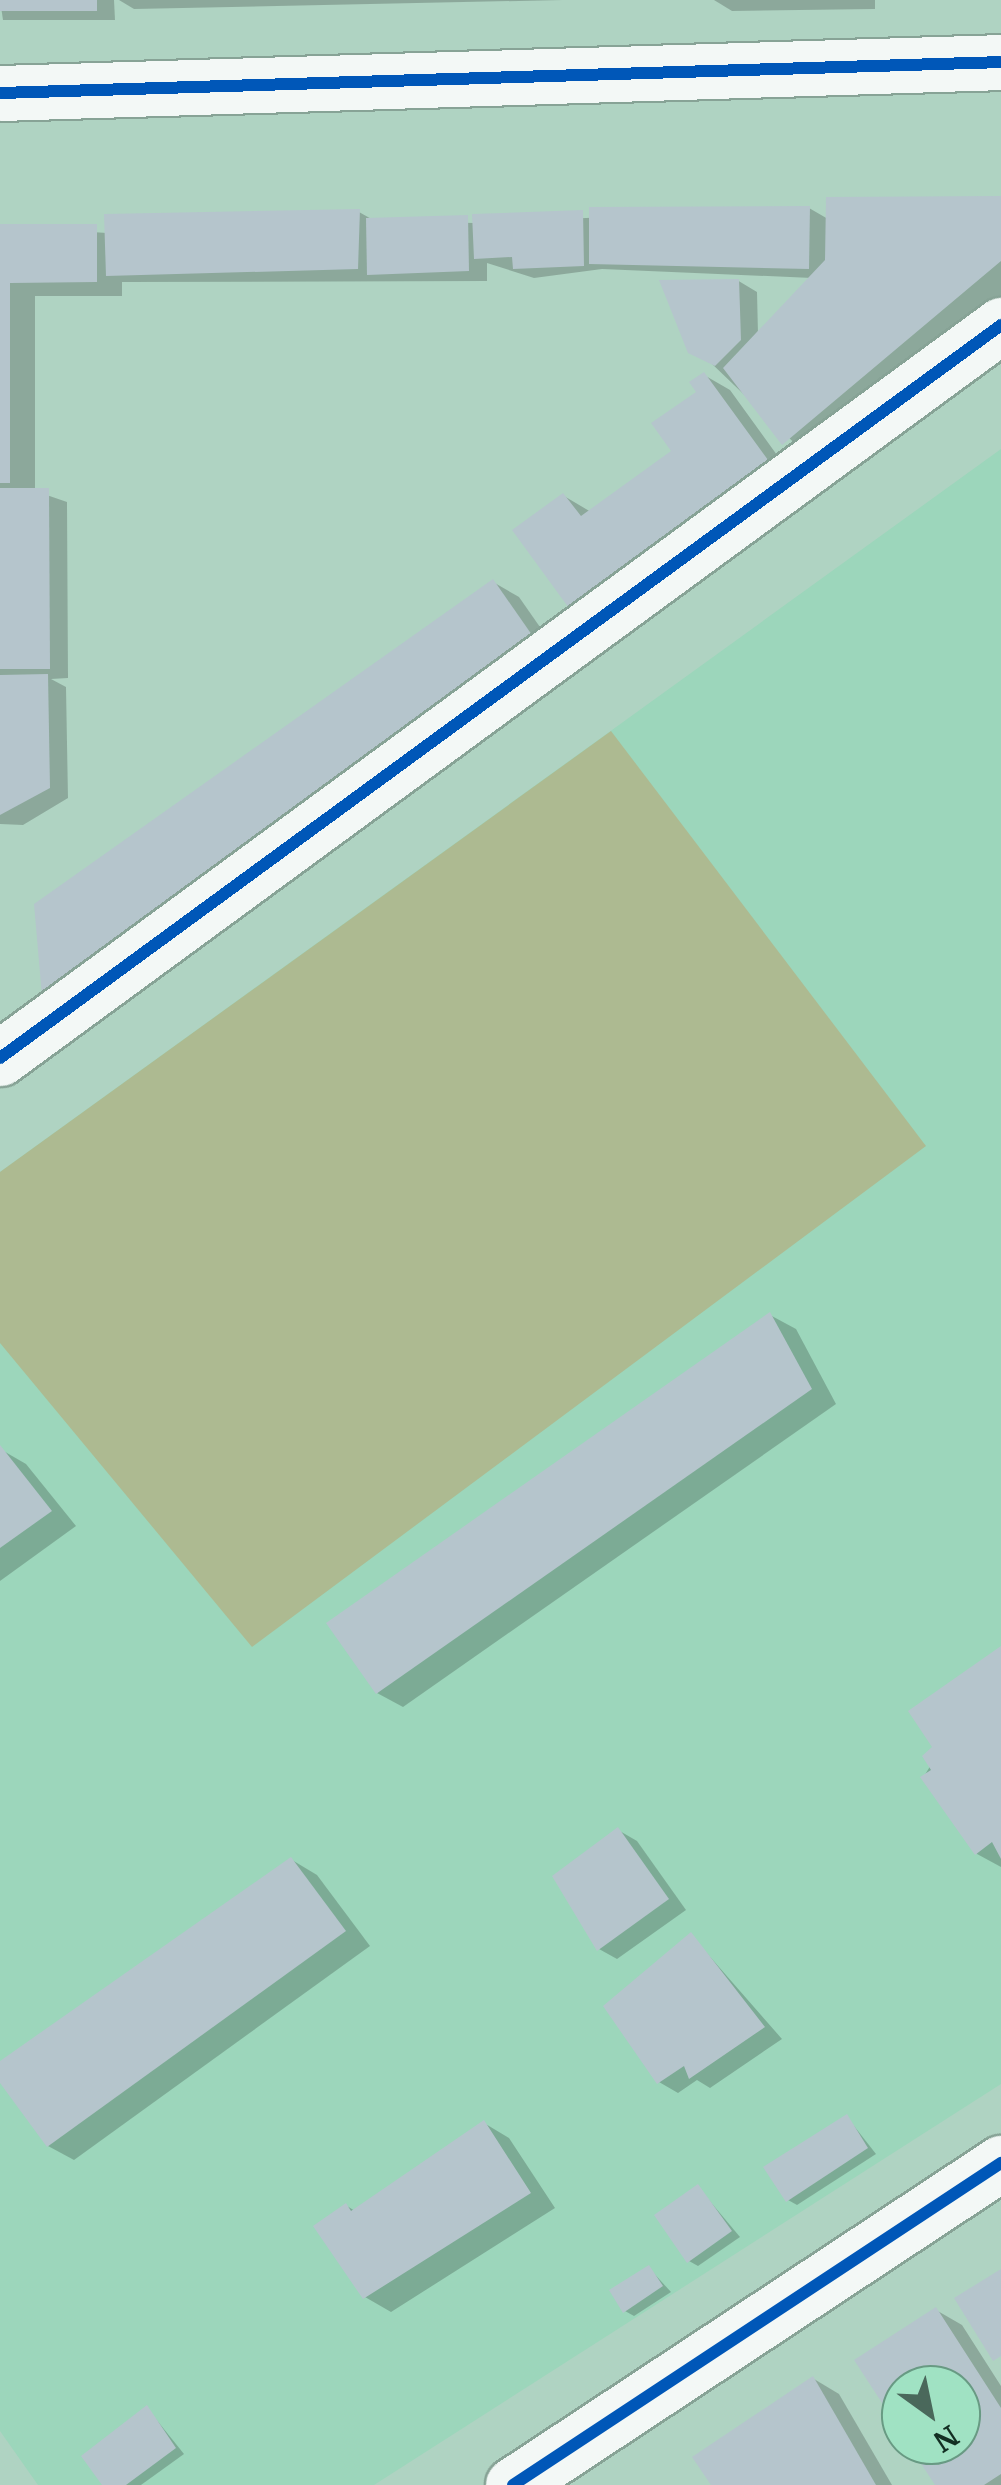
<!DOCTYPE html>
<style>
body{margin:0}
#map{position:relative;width:1001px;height:2485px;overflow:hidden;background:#afd3c2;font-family:Merriweather,serif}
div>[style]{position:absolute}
.built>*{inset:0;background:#9cd6bb}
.green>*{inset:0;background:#adba91}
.shadow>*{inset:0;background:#0003}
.building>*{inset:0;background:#b5c5cc}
.roads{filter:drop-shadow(2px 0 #87a396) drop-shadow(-2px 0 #87a396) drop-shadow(0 2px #87a396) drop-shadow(0 -2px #87a396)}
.minor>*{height:55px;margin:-27.5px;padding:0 27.5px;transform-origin:27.5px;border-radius:27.5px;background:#f3f8f6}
.tertiary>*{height:55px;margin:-27.5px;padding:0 27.5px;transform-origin:27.5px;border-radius:27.5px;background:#f3f8f6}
.cycleway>*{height:12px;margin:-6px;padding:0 6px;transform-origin:6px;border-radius:6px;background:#0057b8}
span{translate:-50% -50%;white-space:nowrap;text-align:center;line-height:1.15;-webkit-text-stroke:8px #a0e2c3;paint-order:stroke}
.north{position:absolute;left:881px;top:2365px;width:100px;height:100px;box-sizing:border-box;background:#a0e2c3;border:2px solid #689a83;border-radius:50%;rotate:147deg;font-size:28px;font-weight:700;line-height:40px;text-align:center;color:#132f23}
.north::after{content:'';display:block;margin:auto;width:35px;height:45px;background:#4a685b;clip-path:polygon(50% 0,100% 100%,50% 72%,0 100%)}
</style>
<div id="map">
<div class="built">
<i style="clip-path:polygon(1001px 449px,1001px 2084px,374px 2485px,38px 2485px,0 2431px,0 1172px)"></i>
</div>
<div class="green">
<i style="clip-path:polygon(611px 731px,926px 1146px,252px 1647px,0 1343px,0 1172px)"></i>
</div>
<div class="shadow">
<i style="clip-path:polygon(0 0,114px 0,115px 20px,3px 20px)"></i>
<i style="clip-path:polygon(119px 0,563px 0,134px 9px)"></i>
<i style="clip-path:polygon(714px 0,875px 0,875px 9px,732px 11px)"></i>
<i style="clip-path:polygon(1001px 198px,1001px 296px,810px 458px,710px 362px,737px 280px,757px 292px,758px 334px,812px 278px,602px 269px,534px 278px,487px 263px,487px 281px,122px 282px,122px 296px,35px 296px,35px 491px,67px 502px,68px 678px,51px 679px,66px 687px,68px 798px,23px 825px,0 824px,0 226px,107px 233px,359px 212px,375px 221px,475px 223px,809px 208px,828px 219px)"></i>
<i style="clip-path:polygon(704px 375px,730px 390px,795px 480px,602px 628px,564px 496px,591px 512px,674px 451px)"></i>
<i style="clip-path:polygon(493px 582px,519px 597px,556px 650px,465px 716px)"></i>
<i style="clip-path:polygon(770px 1315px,796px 1329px,836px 1404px,403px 1707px,377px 1693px)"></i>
<i style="clip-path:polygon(0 1449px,26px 1464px,76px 1526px,0 1581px)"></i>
<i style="clip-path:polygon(1001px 1649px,1001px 1867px,977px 1854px,923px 1778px)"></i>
<i style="clip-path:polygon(618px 1830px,637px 1841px,686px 1910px,617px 1959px,599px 1949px)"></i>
<i style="clip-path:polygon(292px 1860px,317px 1875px,370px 1946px,74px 2160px,48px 2146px,0 2079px,0 2064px)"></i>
<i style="clip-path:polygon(691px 1935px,782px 2039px,710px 2088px,697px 2080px,678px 2093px,659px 2082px)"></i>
<i style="clip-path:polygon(847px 2117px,876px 2154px,797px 2205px,788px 2200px)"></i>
<i style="clip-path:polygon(484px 2123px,509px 2138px,555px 2208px,391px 2312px,365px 2297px,347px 2206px,355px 2211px)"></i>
<i style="clip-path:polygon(698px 2187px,740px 2237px,698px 2266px,689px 2261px)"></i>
<i style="clip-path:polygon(649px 2268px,671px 2292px,634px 2316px,625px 2311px)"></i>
<i style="clip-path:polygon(936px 2310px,962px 2325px,1001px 2386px,1001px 2485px,938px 2485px,912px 2445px,961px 2445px,961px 2385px,901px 2385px,901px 2427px,858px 2361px)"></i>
<i style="clip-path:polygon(814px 2379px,839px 2394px,892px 2485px,714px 2485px)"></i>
<i style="clip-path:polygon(147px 2408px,184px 2454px,141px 2485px,105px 2485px)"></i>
</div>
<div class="building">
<i style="clip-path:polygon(0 0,97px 0,97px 11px,0 11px)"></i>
<i style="clip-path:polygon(1001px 196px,1001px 261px,782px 445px,723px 368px,825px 260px,826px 197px)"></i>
<i style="clip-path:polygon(810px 206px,809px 269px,589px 264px,589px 207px)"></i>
<i style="clip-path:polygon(360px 209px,358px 269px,106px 276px,104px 214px)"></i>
<i style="clip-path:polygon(583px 210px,584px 266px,513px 269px,512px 257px,474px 259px,472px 214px)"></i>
<i style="clip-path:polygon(468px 215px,469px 271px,367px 275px,366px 218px)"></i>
<i style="clip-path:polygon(0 224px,97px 224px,97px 282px,10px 283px,10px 483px,0 483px)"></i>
<i style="clip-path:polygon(739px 279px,741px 340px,715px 366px,688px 353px,659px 280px)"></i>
<i style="clip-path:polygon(704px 372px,771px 464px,574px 615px,512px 530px,563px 493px,581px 516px,671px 451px,651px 423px,696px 392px,689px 382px)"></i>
<i style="clip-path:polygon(0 488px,49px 488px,50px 669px,0 669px)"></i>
<i style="clip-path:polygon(493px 579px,532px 635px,42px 996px,34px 904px)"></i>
<i style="clip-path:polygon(48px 674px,50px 788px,0 815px,0 675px)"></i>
<i style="clip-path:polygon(770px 1312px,812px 1389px,376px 1694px,326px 1623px)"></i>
<i style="clip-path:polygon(0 1445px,52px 1511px,0 1548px)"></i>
<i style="clip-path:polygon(1001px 1646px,1001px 1859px,992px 1842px,975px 1855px,920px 1777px,931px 1770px,922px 1756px,932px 1747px,908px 1711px)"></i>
<i style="clip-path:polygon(618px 1827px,669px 1899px,597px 1951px,552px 1876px)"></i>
<i style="clip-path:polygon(291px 1857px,346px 1931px,47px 2147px,0 2083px,0 2061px)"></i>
<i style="clip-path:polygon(691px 1932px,765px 2027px,689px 2079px,684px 2066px,657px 2084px,603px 2006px)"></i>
<i style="clip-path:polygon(847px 2114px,868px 2148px,786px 2202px,763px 2167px)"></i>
<i style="clip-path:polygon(484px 2120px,531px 2193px,363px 2299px,313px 2226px,346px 2203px,351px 2211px)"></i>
<i style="clip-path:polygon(698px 2184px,732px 2231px,687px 2263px,654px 2215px)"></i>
<i style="clip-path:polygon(649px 2265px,663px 2286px,623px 2313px,609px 2290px)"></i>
<i style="clip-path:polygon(1001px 2269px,1001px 2356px,993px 2361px,954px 2298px)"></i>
<i style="clip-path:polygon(936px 2307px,1001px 2408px,1001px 2474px,984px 2485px,935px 2485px,909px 2445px,961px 2445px,961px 2385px,901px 2385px,901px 2432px,854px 2360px)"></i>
<i style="clip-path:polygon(813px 2376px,876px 2485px,711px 2485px,692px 2457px)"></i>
<i style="clip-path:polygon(147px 2405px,176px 2448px,126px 2485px,102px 2485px,81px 2456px)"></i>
</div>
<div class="roads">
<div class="minor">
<i style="left:0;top:1058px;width:1241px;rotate:-36.21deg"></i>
<i style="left:513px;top:2485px;width:585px;rotate:-33.42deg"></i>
</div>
<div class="tertiary">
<i style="left:0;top:93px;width:1001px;rotate:-1.77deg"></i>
</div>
</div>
<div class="cycleway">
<i style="left:0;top:93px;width:1001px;rotate:-1.77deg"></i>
<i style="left:0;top:1058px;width:1241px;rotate:-36.21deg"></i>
<i style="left:513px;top:2485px;width:585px;rotate:-33.42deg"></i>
</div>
<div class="north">N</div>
</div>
